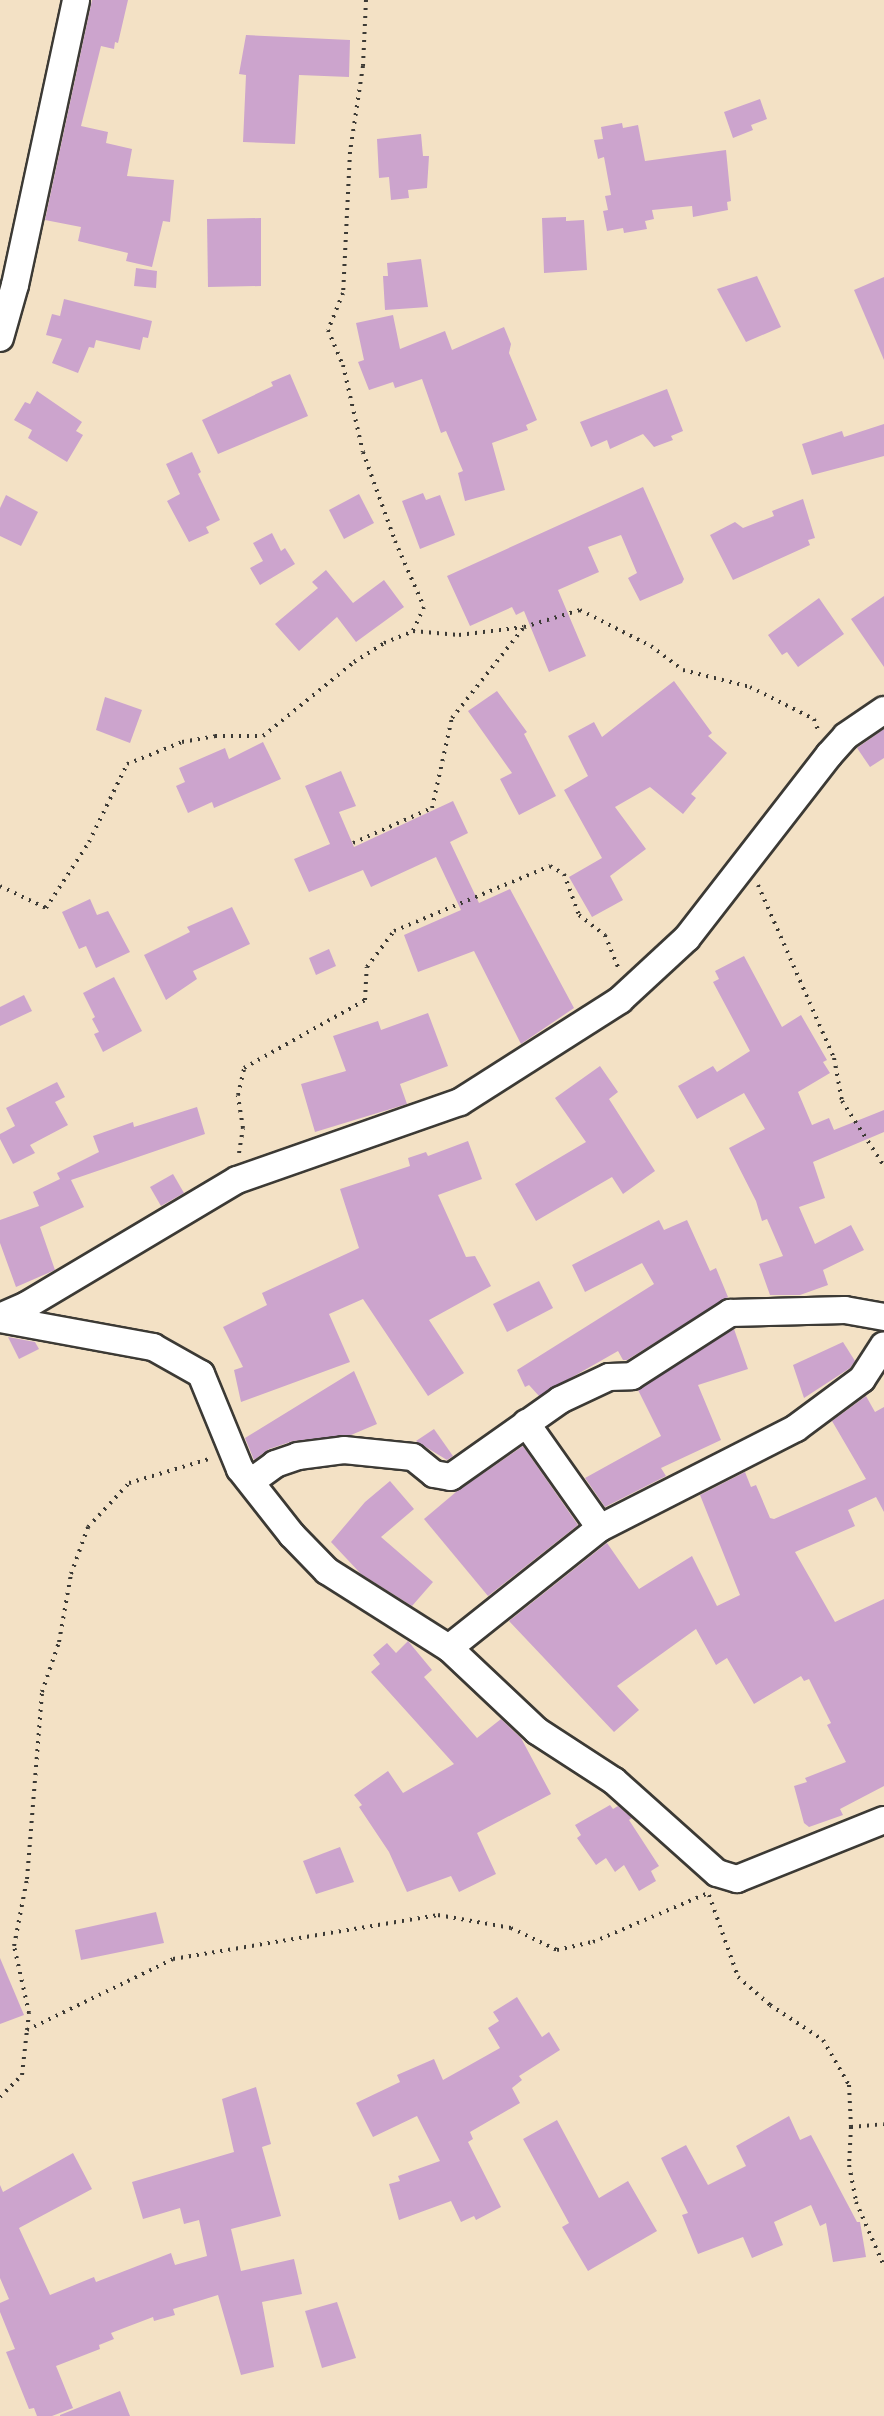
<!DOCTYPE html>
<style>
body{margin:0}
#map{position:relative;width:884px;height:2416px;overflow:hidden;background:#f3e1c5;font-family:"IM FELL DW Pica",serif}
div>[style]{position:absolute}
.building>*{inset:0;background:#cca4cd}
.path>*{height:4px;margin-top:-2px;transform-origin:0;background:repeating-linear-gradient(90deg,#3c3a35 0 2px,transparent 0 8px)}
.roads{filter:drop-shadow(2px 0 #3c3a35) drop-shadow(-2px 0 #3c3a35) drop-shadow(0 2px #3c3a35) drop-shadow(0 -2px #3c3a35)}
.minor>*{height:26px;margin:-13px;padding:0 13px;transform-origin:13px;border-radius:13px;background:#fff}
span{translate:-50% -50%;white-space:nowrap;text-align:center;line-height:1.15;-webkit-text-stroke:8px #fff;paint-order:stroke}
</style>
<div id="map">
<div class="building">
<i style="clip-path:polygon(92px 0,128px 0,118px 43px,115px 42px,114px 49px,101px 46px,81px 126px,108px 132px,106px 143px,132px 149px,127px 176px,174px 180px,170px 222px,163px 221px,152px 267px,126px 261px,128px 253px,78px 241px,81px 227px,45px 220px)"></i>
<i style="clip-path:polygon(246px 35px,350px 40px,349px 77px,299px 75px,295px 144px,243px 142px,246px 75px,239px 74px)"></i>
<i style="clip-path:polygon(760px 99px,767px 119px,751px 125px,753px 130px,733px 138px,724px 112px)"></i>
<i style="clip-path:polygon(622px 123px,623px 128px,638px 125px,645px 161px,726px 150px,731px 201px,727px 202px,728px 210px,693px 217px,692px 206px,652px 210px,654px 219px,645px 221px,647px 229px,624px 233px,623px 228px,607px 231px,603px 211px,608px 210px,605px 196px,611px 195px,604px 157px,598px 159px,594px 140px,603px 139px,601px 127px)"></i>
<i style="clip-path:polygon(421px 134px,423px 156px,429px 156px,427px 188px,408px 190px,409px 198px,391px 200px,389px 177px,379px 178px,377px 139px)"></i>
<i style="clip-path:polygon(566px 217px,566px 221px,584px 220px,587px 270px,544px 273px,542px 218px)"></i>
<i style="clip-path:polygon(261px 218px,261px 286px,208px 287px,207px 219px)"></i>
<i style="clip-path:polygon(421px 259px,428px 307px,385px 310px,383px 276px,388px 276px,387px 263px)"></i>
<i style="clip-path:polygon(136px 268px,157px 271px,156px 288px,134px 286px)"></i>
<i style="clip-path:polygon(757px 276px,781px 327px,746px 342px,717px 289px)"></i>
<i style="clip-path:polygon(884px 277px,884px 360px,854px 290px)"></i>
<i style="clip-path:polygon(64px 299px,152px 321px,148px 338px,143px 337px,140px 350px,96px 340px,94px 348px,89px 347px,78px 373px,52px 363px,62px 339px,46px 335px,52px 314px,60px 316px)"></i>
<i style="clip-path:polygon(393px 315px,400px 349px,445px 331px,452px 350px,504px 327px,511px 344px,509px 353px,537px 420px,526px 425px,528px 430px,492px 443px,505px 490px,465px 501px,458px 473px,463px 471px,446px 431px,441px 433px,422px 379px,395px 388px,393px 382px,369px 390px,358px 362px,364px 360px,356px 323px)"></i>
<i style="clip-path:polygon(290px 374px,308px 416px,218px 454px,202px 420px,273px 386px,271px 382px)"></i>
<i style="clip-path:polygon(667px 389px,683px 431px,671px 436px,673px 440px,654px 447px,643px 434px,610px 449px,607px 440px,591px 447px,580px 422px)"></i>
<i style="clip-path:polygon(37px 391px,82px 422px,76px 431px,83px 435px,67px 462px,28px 438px,32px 430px,14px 420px,25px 402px,30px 404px)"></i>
<i style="clip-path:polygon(884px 424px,884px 456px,812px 475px,802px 444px,842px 431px,844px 437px)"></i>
<i style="clip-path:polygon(192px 452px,201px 472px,198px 474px,220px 520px,206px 527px,209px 533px,189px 542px,167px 501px,180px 494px,166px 464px)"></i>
<i style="clip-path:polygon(643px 487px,684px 579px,682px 583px,640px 601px,628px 578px,637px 573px,621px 535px,588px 547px,599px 572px,558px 590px,586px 656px,549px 672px,524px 611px,516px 615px,512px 607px,470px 626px,447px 576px)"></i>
<i style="clip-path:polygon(423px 493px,426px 500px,440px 495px,455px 535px,420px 549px,402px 501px)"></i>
<i style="clip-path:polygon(359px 494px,374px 523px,344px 539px,329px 510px)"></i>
<i style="clip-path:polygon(6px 495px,38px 512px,21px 546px,0 536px,0 508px)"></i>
<i style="clip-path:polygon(803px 499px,815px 538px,808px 540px,810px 545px,733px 580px,710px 535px,735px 522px,743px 528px,774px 516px,772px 511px)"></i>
<i style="clip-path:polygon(272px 533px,281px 551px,285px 548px,295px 564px,260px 585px,250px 568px,263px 561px,253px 543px)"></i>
<i style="clip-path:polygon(326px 570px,353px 603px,384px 580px,404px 607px,356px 642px,337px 617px,299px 651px,275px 624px,318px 588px,312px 582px)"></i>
<i style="clip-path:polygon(884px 596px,884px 667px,851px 619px)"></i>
<i style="clip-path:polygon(819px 598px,844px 634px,798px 667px,787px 652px,782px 655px,768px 635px)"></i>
<i style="clip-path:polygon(674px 681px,712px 733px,708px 736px,727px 753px,691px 794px,696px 798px,683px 814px,650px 787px,615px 807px,646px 849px,610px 876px,623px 900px,592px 917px,569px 877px,602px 858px,564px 790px,588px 776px,568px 736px,594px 722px,602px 737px)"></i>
<i style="clip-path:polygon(497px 691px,527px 732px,524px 734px,556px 796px,519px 815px,500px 779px,512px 773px,468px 711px)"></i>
<i style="clip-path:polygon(105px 697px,142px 710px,130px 743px,96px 730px)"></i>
<i style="clip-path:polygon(884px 729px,884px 758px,870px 767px,857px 748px)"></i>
<i style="clip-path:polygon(263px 742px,281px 779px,214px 808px,212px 802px,188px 813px,176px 786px,185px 782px,179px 768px,225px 748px,229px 759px)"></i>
<i style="clip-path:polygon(341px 771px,356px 806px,339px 812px,354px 847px,453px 801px,468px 833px,450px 842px,479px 903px,510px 889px,574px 1008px,521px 1044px,474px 951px,418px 972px,404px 935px,461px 910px,436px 857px,371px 887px,363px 870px,309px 892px,294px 859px,330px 844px,305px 786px)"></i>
<i style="clip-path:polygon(90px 899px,97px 915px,108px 911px,130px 952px,96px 968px,86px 946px,79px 949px,62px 912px)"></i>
<i style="clip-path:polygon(232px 907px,250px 944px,193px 971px,197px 979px,166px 1000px,144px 955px,190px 932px,187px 927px)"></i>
<i style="clip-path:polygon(329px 949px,336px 966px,316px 975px,309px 958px)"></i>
<i style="clip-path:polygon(744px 956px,782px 1027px,801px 1015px,827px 1060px,823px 1062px,830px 1073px,798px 1092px,812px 1125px,829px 1118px,834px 1130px,884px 1110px,884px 1132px,813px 1162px,825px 1198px,799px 1207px,815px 1244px,851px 1225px,864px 1250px,823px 1270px,828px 1285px,800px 1295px,770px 1295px,759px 1264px,783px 1256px,767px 1219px,762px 1221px,756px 1201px,729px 1148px,765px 1129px,744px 1093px,697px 1119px,678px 1086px,713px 1066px,717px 1072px,750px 1051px,713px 982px,719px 979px,715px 971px)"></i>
<i style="clip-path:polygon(114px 977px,142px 1031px,103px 1052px,94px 1034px,99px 1032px,92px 1019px,95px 1017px,83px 993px)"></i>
<i style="clip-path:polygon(24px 995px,32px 1011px,0 1026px,0 1007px)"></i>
<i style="clip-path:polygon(428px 1013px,448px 1066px,400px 1084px,407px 1104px,315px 1132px,301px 1084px,346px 1071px,333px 1036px,378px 1021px,381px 1030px)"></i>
<i style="clip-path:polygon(600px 1066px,618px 1092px,609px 1099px,655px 1171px,623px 1194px,612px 1177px,536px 1221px,515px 1184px,586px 1142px,555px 1098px)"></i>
<i style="clip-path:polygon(57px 1082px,65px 1097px,55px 1102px,68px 1125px,30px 1145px,35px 1153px,13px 1164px,0 1139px,0 1134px,15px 1126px,6px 1108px)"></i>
<i style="clip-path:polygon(197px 1107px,205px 1134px,71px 1180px,84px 1207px,40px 1227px,55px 1270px,16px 1287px,0 1243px,0 1220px,39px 1206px,33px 1192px,60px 1179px,57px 1173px,99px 1152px,93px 1136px,133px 1122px,134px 1127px)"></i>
<i style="clip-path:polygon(468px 1141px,482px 1179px,438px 1195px,466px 1257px,475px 1256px,491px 1286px,429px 1320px,464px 1373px,428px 1396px,363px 1299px,329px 1314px,350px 1362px,241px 1402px,234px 1370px,243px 1367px,223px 1327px,267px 1305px,262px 1293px,359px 1248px,340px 1189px,410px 1166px,408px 1158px,426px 1152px,428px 1156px)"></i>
<i style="clip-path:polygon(173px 1174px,184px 1193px,161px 1206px,150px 1187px)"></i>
<i style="clip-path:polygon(659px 1220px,664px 1230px,687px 1220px,710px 1271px,716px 1268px,728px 1297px,627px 1360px,623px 1360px,618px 1351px,539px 1396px,529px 1385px,525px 1387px,517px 1370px,654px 1284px,642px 1263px,585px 1292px,572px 1265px)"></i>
<i style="clip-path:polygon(539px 1281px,553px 1308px,507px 1332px,493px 1304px)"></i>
<i style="clip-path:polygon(734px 1329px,748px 1369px,698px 1385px,721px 1440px,661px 1468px,666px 1476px,605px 1507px,585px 1478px,661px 1436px,638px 1390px)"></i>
<i style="clip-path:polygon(8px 1337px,35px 1342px,39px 1349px,19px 1359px)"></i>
<i style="clip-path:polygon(843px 1342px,855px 1361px,850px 1368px,804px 1398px,793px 1365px)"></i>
<i style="clip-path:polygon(354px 1371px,377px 1424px,351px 1435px,293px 1441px,269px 1449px,254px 1460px,245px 1438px)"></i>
<i style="clip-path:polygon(866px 1396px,875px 1412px,884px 1407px,884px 1512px,876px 1497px,848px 1510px,855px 1526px,795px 1552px,835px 1622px,884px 1599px,884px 1786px,840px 1809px,843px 1815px,809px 1827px,804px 1823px,794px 1786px,807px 1782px,805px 1778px,846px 1762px,827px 1725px,831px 1723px,809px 1679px,804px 1681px,801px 1676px,754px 1704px,727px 1658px,716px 1665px,696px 1629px,617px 1686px,639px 1710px,614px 1732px,509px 1621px,607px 1543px,639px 1589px,692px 1556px,717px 1606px,740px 1595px,700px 1495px,745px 1472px,751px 1487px,756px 1485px,770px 1518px,774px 1519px,866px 1479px,832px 1421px)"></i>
<i style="clip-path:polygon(434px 1429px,453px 1456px,447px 1460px,416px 1441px)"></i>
<i style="clip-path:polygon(523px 1446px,578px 1525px,488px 1596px,424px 1519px,456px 1492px)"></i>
<i style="clip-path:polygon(390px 1481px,414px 1509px,381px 1537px,433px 1582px,412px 1606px,361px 1574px,331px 1542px,365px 1502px)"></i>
<i style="clip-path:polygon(408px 1641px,432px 1670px,424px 1677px,477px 1738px,501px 1719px,521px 1738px,551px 1794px,477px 1833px,496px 1874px,459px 1892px,451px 1876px,407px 1892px,389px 1852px,359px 1807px,362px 1805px,354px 1795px,388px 1771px,403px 1793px,454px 1764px,371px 1672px,380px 1664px,373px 1655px,387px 1643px,396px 1653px)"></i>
<i style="clip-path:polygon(610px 1805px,613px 1809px,618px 1806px,632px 1818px,629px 1820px,659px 1866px,651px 1871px,656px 1881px,639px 1891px,624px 1865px,615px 1872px,606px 1858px,596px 1865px,577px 1838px,581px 1835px,575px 1825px)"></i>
<i style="clip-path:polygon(340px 1847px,354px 1882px,316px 1894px,303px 1861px)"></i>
<i style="clip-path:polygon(156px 1912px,164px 1943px,81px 1960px,75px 1930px)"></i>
<i style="clip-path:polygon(0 1958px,24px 2015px,0 2024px)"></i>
<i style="clip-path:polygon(517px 1997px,542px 2037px,549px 2032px,560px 2050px,519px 2076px,522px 2080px,512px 2088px,520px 2103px,470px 2132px,473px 2139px,468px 2142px,501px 2207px,476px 2220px,474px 2216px,461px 2222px,451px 2201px,399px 2220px,389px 2184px,400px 2181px,398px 2176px,440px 2161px,417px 2116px,373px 2137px,356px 2103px,400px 2082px,397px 2075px,434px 2059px,443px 2080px,500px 2048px,488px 2028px,499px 2021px,493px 2012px)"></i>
<i style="clip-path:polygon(256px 2087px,271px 2144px,262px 2147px,281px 2216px,231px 2229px,241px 2271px,294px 2259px,302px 2294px,262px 2302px,274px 2367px,241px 2375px,218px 2295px,173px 2309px,175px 2315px,154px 2321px,153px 2317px,111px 2333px,114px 2339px,99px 2345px,100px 2349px,56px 2366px,73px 2408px,52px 2416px,37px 2416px,34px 2408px,29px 2409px,6px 2352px,15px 2349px,0 2312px,0 2303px,9px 2299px,0 2278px,0 2185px,3px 2192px,73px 2153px,92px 2189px,19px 2228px,50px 2295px,94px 2277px,96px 2282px,171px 2253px,175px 2265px,207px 2256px,199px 2220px,184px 2224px,180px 2208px,143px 2219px,132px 2182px,234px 2152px,222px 2099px)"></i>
<i style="clip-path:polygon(789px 2116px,800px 2140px,811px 2135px,857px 2222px,860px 2222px,866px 2257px,833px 2262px,826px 2223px,820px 2226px,811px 2205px,774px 2222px,783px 2245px,752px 2258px,743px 2237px,698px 2254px,682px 2215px,688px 2213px,661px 2158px,686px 2145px,708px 2185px,746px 2166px,736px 2146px)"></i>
<i style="clip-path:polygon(557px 2120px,599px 2198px,628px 2181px,657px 2231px,588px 2271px,562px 2227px,569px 2223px,523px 2139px)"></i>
<i style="clip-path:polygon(337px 2302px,356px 2358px,322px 2368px,305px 2311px)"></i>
<i style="clip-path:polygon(120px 2391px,130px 2416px,60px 2416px,60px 2415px)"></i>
</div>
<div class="path">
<i style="left:366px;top:0;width:66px;rotate:92.6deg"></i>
<i style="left:363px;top:66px;width:87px;rotate:98.6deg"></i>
<i style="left:350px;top:152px;width:141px;rotate:92.8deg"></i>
<i style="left:343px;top:293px;width:40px;rotate:112deg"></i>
<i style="left:328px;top:330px;width:38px;rotate:67deg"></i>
<i style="left:343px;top:365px;width:89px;rotate:77.1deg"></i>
<i style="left:363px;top:452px;width:95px;rotate:70.2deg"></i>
<i style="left:395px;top:541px;width:72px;rotate:66.3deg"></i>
<i style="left:424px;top:607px;width:26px;rotate:115deg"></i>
<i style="left:353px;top:843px;width:86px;rotate:-23.9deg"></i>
<i style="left:432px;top:808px;width:92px;rotate:-77.5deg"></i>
<i style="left:452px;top:718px;width:116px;rotate:-51.6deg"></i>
<i style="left:758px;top:885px;width:189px;rotate:66.3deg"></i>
<i style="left:834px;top:1058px;width:44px;rotate:79.5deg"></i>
<i style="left:842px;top:1101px;width:77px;rotate:57.1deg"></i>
<i style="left:0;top:886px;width:51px;rotate:25.6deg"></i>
<i style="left:46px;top:908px;width:79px;rotate:-56.9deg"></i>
<i style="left:89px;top:842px;width:87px;rotate:-64deg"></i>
<i style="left:127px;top:764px;width:59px;rotate:-21.8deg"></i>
<i style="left:182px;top:742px;width:34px;rotate:-10deg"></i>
<i style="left:215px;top:736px;width:48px"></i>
<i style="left:263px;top:736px;width:117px;rotate:-39.1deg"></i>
<i style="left:354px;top:662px;width:36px;rotate:-32deg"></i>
<i style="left:384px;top:643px;width:31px;rotate:-22deg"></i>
<i style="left:413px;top:631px;width:46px;rotate:5deg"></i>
<i style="left:459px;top:635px;width:65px;rotate:-7deg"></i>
<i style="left:524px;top:627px;width:59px;rotate:-16.9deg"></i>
<i style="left:580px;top:610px;width:80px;rotate:26.9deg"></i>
<i style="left:651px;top:646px;width:40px;rotate:37deg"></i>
<i style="left:683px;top:670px;width:69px;rotate:14.2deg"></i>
<i style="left:750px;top:687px;width:72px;rotate:26.6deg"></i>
<i style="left:814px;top:719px;width:12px;rotate:70deg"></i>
<i style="left:239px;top:1153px;width:25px;rotate:-81deg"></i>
<i style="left:243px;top:1128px;width:33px;rotate:-99deg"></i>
<i style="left:238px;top:1095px;width:28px;rotate:-77deg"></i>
<i style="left:244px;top:1068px;width:139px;rotate:-29.3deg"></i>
<i style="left:365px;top:1000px;width:33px;rotate:-87deg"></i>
<i style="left:367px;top:967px;width:45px;rotate:-53.1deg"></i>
<i style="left:394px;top:931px;width:169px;rotate:-22.6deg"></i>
<i style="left:550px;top:866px;width:16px;rotate:30deg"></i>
<i style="left:564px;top:874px;width:44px;rotate:69.9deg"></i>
<i style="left:579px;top:915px;width:33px;rotate:38deg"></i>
<i style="left:605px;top:935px;width:38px;rotate:68deg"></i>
<i style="left:709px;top:1895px;width:87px;rotate:70.5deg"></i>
<i style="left:738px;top:1977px;width:43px;rotate:41.2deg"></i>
<i style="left:770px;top:2005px;width:64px;rotate:33.4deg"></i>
<i style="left:823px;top:2040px;width:52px;rotate:60deg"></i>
<i style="left:849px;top:2085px;width:42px;rotate:87.3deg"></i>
<i style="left:851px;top:2127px;width:33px;rotate:-5deg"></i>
<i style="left:27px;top:2030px;width:17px;rotate:-83deg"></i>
<i style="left:29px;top:2013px;width:69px;rotate:-102.6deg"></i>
<i style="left:14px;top:1946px;width:68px;rotate:-79deg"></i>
<i style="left:27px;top:1879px;width:188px;rotate:-85.4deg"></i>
<i style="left:42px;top:1692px;width:53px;rotate:-71.2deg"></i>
<i style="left:59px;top:1642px;width:69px;rotate:-80deg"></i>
<i style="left:71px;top:1574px;width:50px;rotate:-70.1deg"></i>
<i style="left:88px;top:1527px;width:60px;rotate:-47deg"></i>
<i style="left:129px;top:1483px;width:84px;rotate:-16.7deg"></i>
<i style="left:0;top:2097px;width:31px;rotate:-45deg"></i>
<i style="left:22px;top:2075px;width:45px;rotate:-83.7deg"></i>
<i style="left:27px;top:2030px;width:162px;rotate:-25.9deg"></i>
<i style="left:173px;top:1959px;width:269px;rotate:-9.4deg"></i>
<i style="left:438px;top:1915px;width:74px;rotate:10.1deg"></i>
<i style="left:511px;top:1928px;width:51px;rotate:25.6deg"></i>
<i style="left:557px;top:1950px;width:37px;rotate:-13deg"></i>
<i style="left:593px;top:1942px;width:123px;rotate:-23deg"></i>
<i style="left:851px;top:2127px;width:38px;rotate:93deg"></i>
<i style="left:849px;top:2165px;width:38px;rotate:79deg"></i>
<i style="left:856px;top:2202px;width:70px;rotate:66.4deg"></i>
</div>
<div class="roads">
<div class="minor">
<i style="left:0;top:338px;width:55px;rotate:-74.2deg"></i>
<i style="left:15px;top:285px;width:291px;rotate:-77.9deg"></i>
<i style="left:0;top:1317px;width:30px;rotate:-24deg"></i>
<i style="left:27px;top:1305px;width:244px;rotate:-30.8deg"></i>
<i style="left:237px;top:1180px;width:236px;rotate:-19.3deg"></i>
<i style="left:460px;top:1102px;width:190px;rotate:-32.5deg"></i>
<i style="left:620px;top:1000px;width:91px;rotate:-42.8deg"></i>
<i style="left:687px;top:938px;width:232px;rotate:-52.2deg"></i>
<i style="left:829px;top:755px;width:25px;rotate:-48deg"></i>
<i style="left:846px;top:736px;width:46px;rotate:-34.4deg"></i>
<i style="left:0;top:1319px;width:156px;rotate:10.4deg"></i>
<i style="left:153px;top:1347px;width:55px;rotate:29.4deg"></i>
<i style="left:201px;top:1374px;width:103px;rotate:67.7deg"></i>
<i style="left:240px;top:1469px;width:84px;rotate:51.8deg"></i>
<i style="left:292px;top:1535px;width:50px;rotate:45.8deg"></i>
<i style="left:327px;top:1571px;width:144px;rotate:32.3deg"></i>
<i style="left:449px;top:1648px;width:121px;rotate:43.3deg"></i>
<i style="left:537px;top:1731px;width:92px;rotate:33deg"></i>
<i style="left:614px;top:1781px;width:138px;rotate:41.8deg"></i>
<i style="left:717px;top:1873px;width:21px;rotate:17deg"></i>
<i style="left:737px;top:1879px;width:158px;rotate:-21.9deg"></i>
<i style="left:526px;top:1423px;width:128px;rotate:54.8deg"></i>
<i style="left:252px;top:1481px;width:29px;rotate:-36deg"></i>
<i style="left:275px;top:1464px;width:24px;rotate:-19deg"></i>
<i style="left:298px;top:1456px;width:46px;rotate:-7.4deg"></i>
<i style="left:344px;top:1450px;width:69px;rotate:5.8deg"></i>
<i style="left:413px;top:1457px;width:27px;rotate:39deg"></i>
<i style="left:434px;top:1474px;width:17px;rotate:10deg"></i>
<i style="left:451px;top:1477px;width:133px;rotate:-35.2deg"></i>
<i style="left:560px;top:1400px;width:54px;rotate:-25.1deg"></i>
<i style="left:609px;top:1377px;width:23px;rotate:-2deg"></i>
<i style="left:632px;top:1376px;width:117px;rotate:-32.7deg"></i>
<i style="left:730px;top:1313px;width:115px;rotate:-1.5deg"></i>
<i style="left:845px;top:1310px;width:40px;rotate:10deg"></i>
<i style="left:449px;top:1648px;width:193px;rotate:-38.5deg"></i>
<i style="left:600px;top:1528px;width:220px;rotate:-27deg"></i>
<i style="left:796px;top:1428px;width:82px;rotate:-36.6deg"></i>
<i style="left:862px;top:1379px;width:40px;rotate:-57.1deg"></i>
</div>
</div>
</div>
